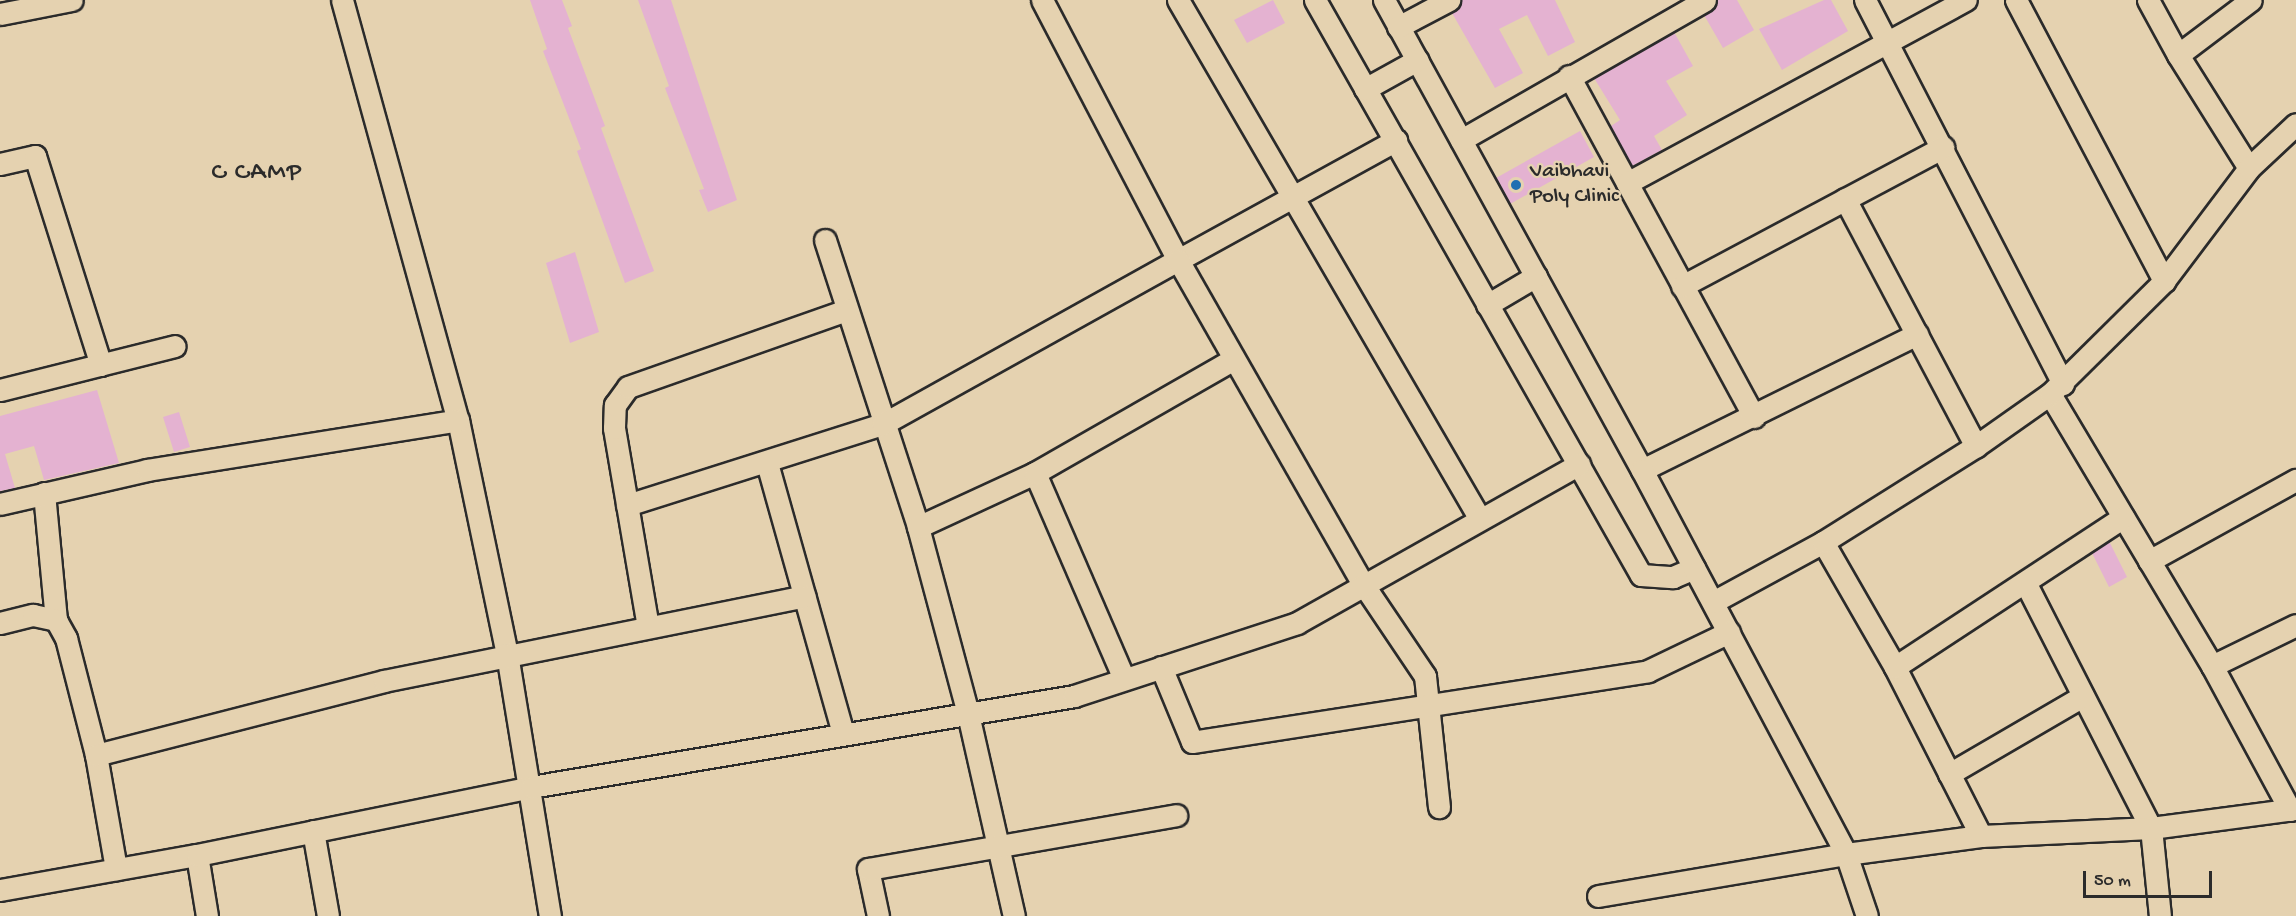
<!DOCTYPE html>
<style>
body{margin:0}
#map{position:relative;width:2296px;height:916px;overflow:hidden;background:#e5d2b0;font-family:"Gochi Hand",sans-serif}
div>[style]{position:absolute}
.building>*{inset:0;background:#e4b2d1}
.roads{filter:drop-shadow(2px 0 #2b2b2b) drop-shadow(-2px 0 #2b2b2b) drop-shadow(0 2px #2b2b2b) drop-shadow(0 -2px #2b2b2b)}
.street>*{height:21px;margin:-10.5px;padding:0 10.5px;transform-origin:10.5px;border-radius:10.5px;background:#e5d2b0}
.dots>*{width:16px;height:16px;translate:-50% -50%;box-sizing:border-box;border:3px solid #e5d2b0;border-radius:50%}
span{translate:-50% -50%;white-space:nowrap;text-align:center;line-height:1.15;-webkit-text-stroke:4.5px #e5d2b0;paint-order:stroke}
.poi-label{font-size:22px;color:#2b2b2b}
.left{translate:0 -50%;text-align:left}
.quarter-label{font-size:26px;color:#2b2b2b;letter-spacing:1.5px}
.scale{position:absolute;left:2083px;top:871px;width:129px;height:27px;box-sizing:border-box;border:3px solid #2b2b2b;border-top:0;padding-left:8px;font-size:18px;line-height:21px;white-space:nowrap;color:#2b2b2b;-webkit-text-stroke:4px #e5d2b0;paint-order:stroke}
</style>
<div id="map">
<div class="building">
<i style="clip-path:polygon(530px 0,562px 0,572px 26px,568px 28px,605px 126px,601px 128px,654px 271px,625px 283px,577px 151px,581px 149px,543px 51px,547px 49px)"></i>
<i style="clip-path:polygon(638px 0,671px 0,737px 200px,708px 212px,699px 190px,704px 189px,665px 88px,669px 86px)"></i>
<i style="clip-path:polygon(1273px 0,1285px 23px,1247px 43px,1234px 20px)"></i>
<i style="clip-path:polygon(1462px 0,1555px 0,1575px 42px,1548px 56px,1527px 15px,1499px 29px,1523px 73px,1495px 88px,1452px 13px)"></i>
<i style="clip-path:polygon(1718px 0,1737px 0,1754px 30px,1723px 48px,1704px 15px,1716px 7px)"></i>
<i style="clip-path:polygon(1824px 0,1831px 0,1848px 31px,1782px 70px,1759px 29px)"></i>
<i style="clip-path:polygon(1674px 32px,1693px 66px,1666px 81px,1687px 115px,1654px 136px,1662px 150px,1632px 166px,1611px 126px,1620px 120px,1594px 78px)"></i>
<i style="clip-path:polygon(1580px 131px,1594px 157px,1510px 204px,1496px 178px)"></i>
<i style="clip-path:polygon(575px 252px,599px 332px,570px 343px,546px 263px)"></i>
<i style="clip-path:polygon(97px 390px,119px 463px,44px 480px,34px 446px,5px 454px,15px 488px,0 491px,0 416px)"></i>
<i style="clip-path:polygon(179px 412px,190px 447px,174px 452px,163px 417px)"></i>
<i style="clip-path:polygon(2109px 541px,2127px 577px,2109px 587px,2092px 553px)"></i>
</div>
<div class="roads">
<div class="street">
<i style="left:342px;top:0;width:436px;rotate:74.6deg"></i>
<i style="left:458px;top:420px;width:239px;rotate:78.2deg"></i>
<i style="left:507px;top:654px;width:266px;rotate:80.7deg"></i>
<i style="left:1042px;top:0;width:293px;rotate:62.4deg"></i>
<i style="left:1178px;top:260px;width:249px;rotate:-28.8deg"></i>
<i style="left:1178px;top:0;width:600px;rotate:59.81deg"></i>
<i style="left:1315px;top:0;width:661px;rotate:60.45deg"></i>
<i style="left:1641px;top:575px;width:32px;rotate:4deg"></i>
<i style="left:1673px;top:577px;width:23px;rotate:-23deg"></i>
<i style="left:1384px;top:0;width:536px;rotate:61.24deg"></i>
<i style="left:1642px;top:470px;width:307px;rotate:-26.3deg"></i>
<i style="left:1865px;top:0;width:432px;rotate:62.7deg"></i>
<i style="left:2016px;top:0;width:318px;rotate:62.2deg"></i>
<i style="left:2148px;top:0;width:63px;rotate:61.4deg"></i>
<i style="left:2178px;top:55px;width:133px;rotate:57.9deg"></i>
<i style="left:0;top:14px;width:73px;rotate:-11deg"></i>
<i style="left:1398px;top:27px;width:58px;rotate:-27.9deg"></i>
<i style="left:2178px;top:55px;width:91px;rotate:-37deg"></i>
<i style="left:1569px;top:76px;width:388px;rotate:61.5deg"></i>
<i style="left:1365px;top:89px;width:60px;rotate:-29.1deg"></i>
<i style="left:1461px;top:140px;width:281px;rotate:-29.8deg"></i>
<i style="left:0;top:164px;width:36px;rotate:-13deg"></i>
<i style="left:35px;top:156px;width:219px;rotate:72.5deg"></i>
<i style="left:1627px;top:183px;width:385px;rotate:-28.4deg"></i>
<i style="left:1845px;top:199px;width:280px;rotate:62.1deg"></i>
<i style="left:825px;top:240px;width:302px;rotate:72deg"></i>
<i style="left:918px;top:527px;width:194px;rotate:75deg"></i>
<i style="left:968px;top:714px;width:207px;rotate:77.2deg"></i>
<i style="left:1682px;top:286px;width:296px;rotate:-28deg"></i>
<i style="left:1487px;top:305px;width:57px;rotate:-30.6deg"></i>
<i style="left:0;top:390px;width:180px;rotate:-14.1deg"></i>
<i style="left:2050px;top:394px;width:317px;rotate:59.2deg"></i>
<i style="left:767px;top:463px;width:281px;rotate:74.3deg"></i>
<i style="left:1642px;top:470px;width:435px;rotate:62deg"></i>
<i style="left:1846px;top:854px;width:65px;rotate:71.3deg"></i>
<i style="left:1035px;top:473px;width:224px;rotate:66.6deg"></i>
<i style="left:44px;top:493px;width:128px;rotate:84.6deg"></i>
<i style="left:56px;top:620px;width:21px;rotate:61deg"></i>
<i style="left:66px;top:638px;width:121px;rotate:75.6deg"></i>
<i style="left:96px;top:755px;width:116px;rotate:80deg"></i>
<i style="left:0;top:504px;width:151px;rotate:-13deg"></i>
<i style="left:147px;top:470px;width:315px;rotate:-9.1deg"></i>
<i style="left:627px;top:505px;width:269px;rotate:-17.6deg"></i>
<i style="left:883px;top:424px;width:338px;rotate:-29.1deg"></i>
<i style="left:1178px;top:260px;width:373px;rotate:60.3deg"></i>
<i style="left:1363px;top:584px;width:111px;rotate:56deg"></i>
<i style="left:1425px;top:676px;width:132px;rotate:83.9deg"></i>
<i style="left:918px;top:527px;width:129px;rotate:-24.8deg"></i>
<i style="left:1035px;top:473px;width:229px;rotate:-29.8deg"></i>
<i style="left:1823px;top:542px;width:144px;rotate:60.1deg"></i>
<i style="left:2149px;top:561px;width:168px;rotate:-28.9deg"></i>
<i style="left:2025px;top:582px;width:276px;rotate:62.9deg"></i>
<i style="left:2151px;top:828px;width:88px;rotate:84.2deg"></i>
<i style="left:1713px;top:602px;width:125px;rotate:-28.6deg"></i>
<i style="left:1823px;top:542px;width:181px;rotate:-32.1deg"></i>
<i style="left:1976px;top:446px;width:90px;rotate:-35.1deg"></i>
<i style="left:2050px;top:394px;width:161px;rotate:-44.7deg"></i>
<i style="left:2164px;top:281px;width:141px;rotate:-53deg"></i>
<i style="left:2249px;top:168px;width:64px;rotate:-43.1deg"></i>
<i style="left:0;top:623px;width:34px;rotate:-14deg"></i>
<i style="left:33px;top:615px;width:24px;rotate:12deg"></i>
<i style="left:648px;top:627px;width:202px;rotate:-99.7deg"></i>
<i style="left:614px;top:428px;width:23px;rotate:-88deg"></i>
<i style="left:615px;top:405px;width:22px;rotate:-54deg"></i>
<i style="left:628px;top:387px;width:232px;rotate:-19.4deg"></i>
<i style="left:1161px;top:667px;width:81px;rotate:67.5deg"></i>
<i style="left:1192px;top:742px;width:461px;rotate:-8.8deg"></i>
<i style="left:1648px;top:671px;width:90px;rotate:-25.7deg"></i>
<i style="left:96px;top:755px;width:297px;rotate:-14.4deg"></i>
<i style="left:384px;top:681px;width:429px;rotate:-11.4deg"></i>
<i style="left:1949px;top:774px;width:155px;rotate:-30.2deg"></i>
<i style="left:2290px;top:810px;width:164px;rotate:-118.4deg"></i>
<i style="left:2212px;top:666px;width:93px;rotate:-26deg"></i>
<i style="left:313px;top:831px;width:86px;rotate:80deg"></i>
<i style="left:1981px;top:836px;width:190px;rotate:-117deg"></i>
<i style="left:1895px;top:667px;width:273px;rotate:-33.3deg"></i>
<i style="left:197px;top:855px;width:62px;rotate:80.7deg"></i>
<i style="left:0;top:890px;width:200px;rotate:-10.1deg"></i>
<i style="left:197px;top:855px;width:341px;rotate:-11.5deg"></i>
<i style="left:531px;top:787px;width:551px;rotate:-9.51deg"></i>
<i style="left:1074px;top:696px;width:235px;rotate:-18.1deg"></i>
<i style="left:1297px;top:623px;width:324px;rotate:-29.4deg"></i>
<i style="left:1598px;top:896px;width:252px;rotate:-9.6deg"></i>
<i style="left:1846px;top:854px;width:136px;rotate:-7.6deg"></i>
<i style="left:1981px;top:836px;width:170px;rotate:-2.7deg"></i>
<i style="left:2151px;top:828px;width:146px;rotate:-7.5deg"></i>
<i style="left:878px;top:916px;width:48px;rotate:-102deg"></i>
<i style="left:868px;top:869px;width:313px;rotate:-9.9deg"></i>
</div>
</div>
<div class="dots">
<i style="left:1516px;top:185px;background:#1f6fb2"></i>
</div>
<div class="poi-label">
<span class="left" style="left:1530px;top:185px">Vaibhavi<br>Poly Clinic</span>
</div>
<div class="quarter-label">
<span style="left:257px;top:174px">C CAMP</span>
</div>
<div class="scale">50 m</div>
</div>
